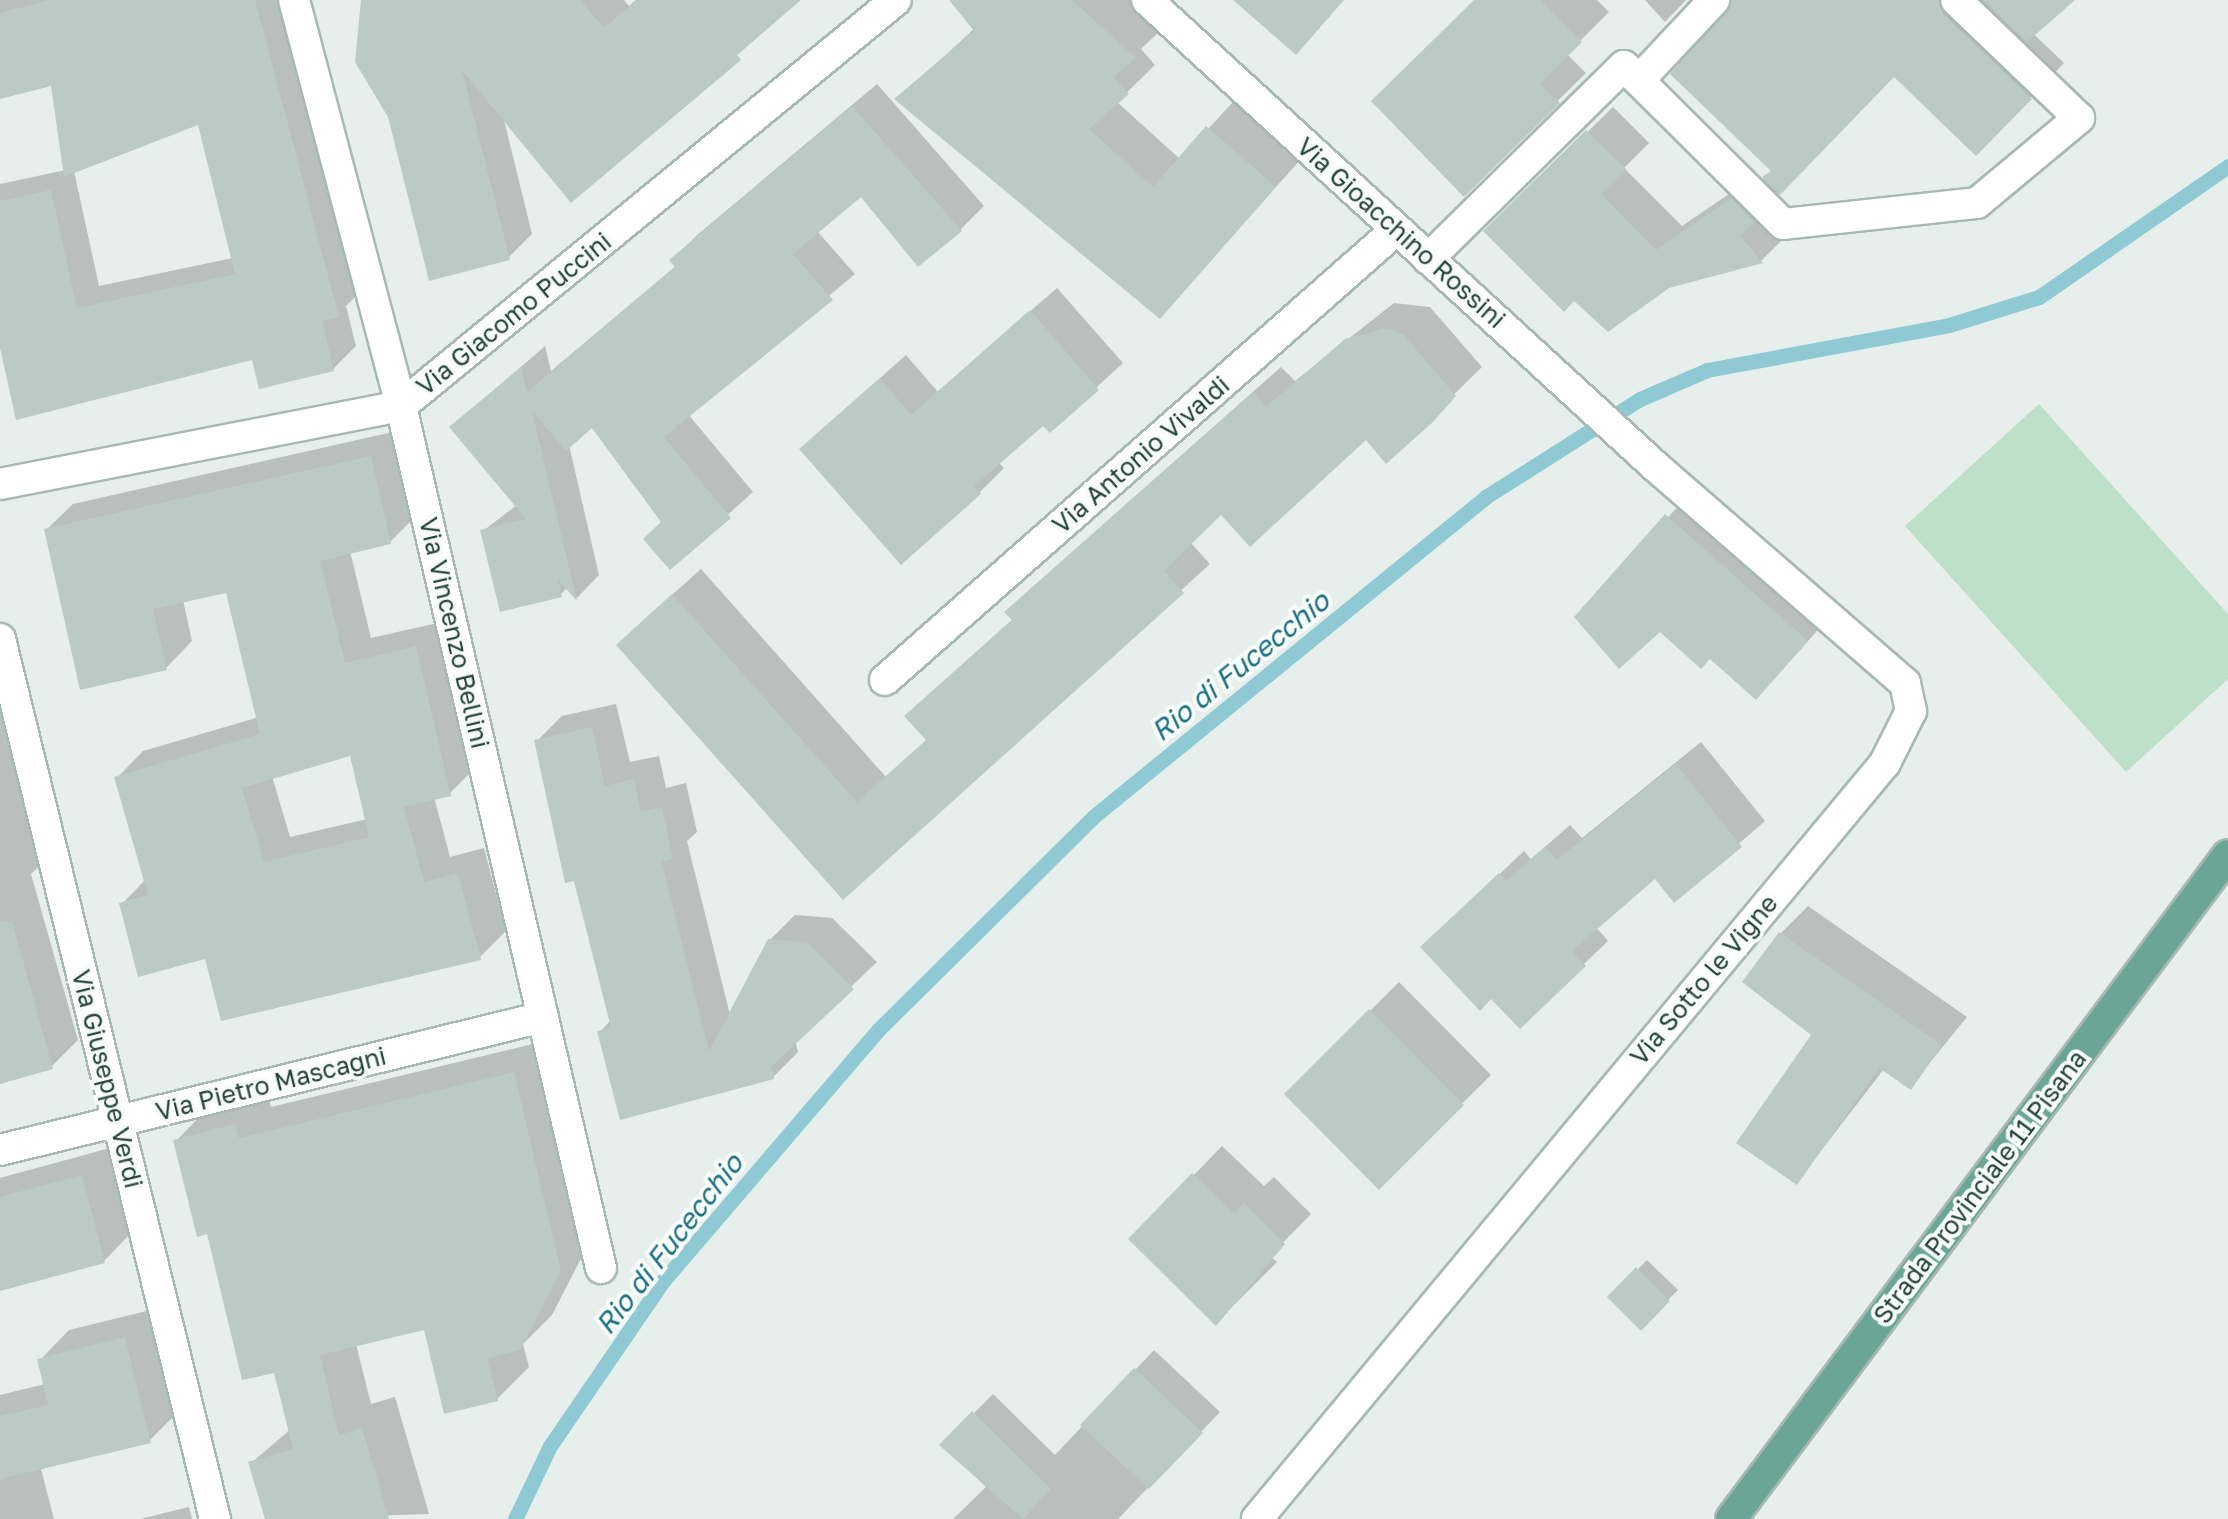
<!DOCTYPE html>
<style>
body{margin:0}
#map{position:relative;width:2228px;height:1519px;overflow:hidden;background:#e6efeb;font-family:"Golos Text",sans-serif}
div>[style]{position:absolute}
.green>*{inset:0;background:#bfe0c8}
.shadow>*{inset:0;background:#0003}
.stream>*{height:15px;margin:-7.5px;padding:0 7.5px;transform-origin:7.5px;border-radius:7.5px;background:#8ec9d4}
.building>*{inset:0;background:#bbcac4}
.roads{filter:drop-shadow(2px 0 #a8b8b2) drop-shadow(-2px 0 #a8b8b2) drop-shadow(0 2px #a8b8b2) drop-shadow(0 -2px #a8b8b2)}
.minor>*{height:30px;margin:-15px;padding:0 15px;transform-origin:15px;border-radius:15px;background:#fff}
.major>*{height:30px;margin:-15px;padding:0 15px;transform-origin:15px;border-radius:15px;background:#6aa596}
span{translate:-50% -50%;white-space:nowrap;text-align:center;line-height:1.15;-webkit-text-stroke:8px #f7fbf9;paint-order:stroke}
.street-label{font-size:25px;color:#24423a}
.water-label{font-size:28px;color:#1c6f80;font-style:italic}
</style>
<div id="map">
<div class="green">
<i style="clip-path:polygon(2039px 404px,2228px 614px,2228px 679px,2126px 772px,1905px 526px)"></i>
</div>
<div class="shadow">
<i style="clip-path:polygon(evenodd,0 0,284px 0,360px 292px,346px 306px,356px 346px,333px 369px,254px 357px,0 345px,0 184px,66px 170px,53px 82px,0 96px,0 0,200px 122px,233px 258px,99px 286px,74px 171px,200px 122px)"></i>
<i style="clip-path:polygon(364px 0,624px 0,629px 6px,636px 0,800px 0,571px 200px,503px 116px,532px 234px,508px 258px)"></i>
<i style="clip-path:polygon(974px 0,1130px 0,1162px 29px,1141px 49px,1155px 65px,1117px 102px,1180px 159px,1235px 100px,1302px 158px,1160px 316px,898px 99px,975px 28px)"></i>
<i style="clip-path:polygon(1477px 0,1597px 0,1609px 12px,1567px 54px,1586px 73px,1464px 193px)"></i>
<i style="clip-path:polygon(1645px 0,1686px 0,1665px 22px)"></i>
<i style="clip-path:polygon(1730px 0,1998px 0,2064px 63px,2010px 119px,1894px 74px,1763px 210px,1786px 236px,1761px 261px,1668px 285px,1574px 297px,1487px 231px,1613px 107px,1649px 143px,1624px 168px,1682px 226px,1757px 175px,1762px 180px,1773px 170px)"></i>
<i style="clip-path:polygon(877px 84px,984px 206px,960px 230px,862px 194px,817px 231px,855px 274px,688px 414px,753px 492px,670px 567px,664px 521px,593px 425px,569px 445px,599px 575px,577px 598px,568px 587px,560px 595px,483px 531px,517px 505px,452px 427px,545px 346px,551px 371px,677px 265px,673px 260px,696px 236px)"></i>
<i style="clip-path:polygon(1057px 288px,1123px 363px,1050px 430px,1043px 422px,998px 462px,1004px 468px,979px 493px,828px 424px,906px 355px,938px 392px)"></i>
<i style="clip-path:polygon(1394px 303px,1430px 307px,1482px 367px,1387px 460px,1366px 436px,1221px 511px,1190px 542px,1210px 564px,843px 897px,646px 618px,701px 569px,886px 777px,928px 739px,935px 689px,1014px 618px,1008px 612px,1035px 585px,1281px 367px,1295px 381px)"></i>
<i style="clip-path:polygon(evenodd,397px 431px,416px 516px,390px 542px,350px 551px,371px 638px,442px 622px,476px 767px,450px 793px,434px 797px,450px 857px,484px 848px,506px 931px,479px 958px,207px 956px,122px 904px,146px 879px,117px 778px,143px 751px,259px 717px,228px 590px,183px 600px,192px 641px,166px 668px,46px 530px,73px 504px,397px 431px,352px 753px,367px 819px,290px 837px,272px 776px,352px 753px)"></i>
<i style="clip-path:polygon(1694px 489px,1833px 613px,1783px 669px,1711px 656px,1660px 629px,1577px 617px)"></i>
<i style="clip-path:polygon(616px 704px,630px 762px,659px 756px,666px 788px,686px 783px,697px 832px,687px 841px,730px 1015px,770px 940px,795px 915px,832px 918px,877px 962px,795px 1040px,798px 1052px,773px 1077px,600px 1032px,611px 1020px,537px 741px,562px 716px)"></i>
<i style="clip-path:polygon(0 705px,43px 862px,31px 874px,78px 1040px,52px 1066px,0 1081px)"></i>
<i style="clip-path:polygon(1701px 742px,1765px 821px,1675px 899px,1655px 876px,1596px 927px,1608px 941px,1584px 964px,1447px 924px,1524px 851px,1531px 859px,1570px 825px,1582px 838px)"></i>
<i style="clip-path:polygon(1808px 906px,1967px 1017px,1910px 1087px,1884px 1069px,1797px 1182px,1814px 1034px,1781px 933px)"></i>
<i style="clip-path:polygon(1399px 982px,1491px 1075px,1379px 1186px,1287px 1094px)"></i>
<i style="clip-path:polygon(545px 1041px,592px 1237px,552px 1315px,523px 1344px,529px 1367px,497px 1399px,425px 1327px,356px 1344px,371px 1404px,395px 1397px,429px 1514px,268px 1519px,251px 1463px,291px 1429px,276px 1370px,209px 1231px,176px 1141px,208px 1108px,267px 1094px,271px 1107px)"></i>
<i style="clip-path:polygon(1222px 1146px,1264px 1186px,1274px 1177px,1311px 1214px,1270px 1256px,1277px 1262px,1216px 1323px,1132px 1239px)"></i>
<i style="clip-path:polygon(110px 1148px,132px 1232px,104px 1261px,0 1288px,0 1178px)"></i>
<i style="clip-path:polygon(1647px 1260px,1678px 1290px,1641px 1327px,1611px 1297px)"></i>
<i style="clip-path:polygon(155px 1309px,179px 1411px,149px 1441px,41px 1469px,54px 1519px,0 1519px,0 1395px,45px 1384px,40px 1360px,69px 1330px)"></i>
<i style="clip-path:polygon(1154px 1350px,1220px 1412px,1118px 1519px,953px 1519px,986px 1487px,943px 1445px,993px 1394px,1055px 1455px)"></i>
<i style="clip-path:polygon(189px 1507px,192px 1519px,140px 1519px)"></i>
</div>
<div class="stream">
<i style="left:515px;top:1519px;width:81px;rotate:-64.4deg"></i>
<i style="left:550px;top:1446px;width:200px;rotate:-55.6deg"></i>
<i style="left:663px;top:1281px;width:332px;rotate:-49.4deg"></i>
<i style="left:879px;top:1029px;width:301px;rotate:-44.7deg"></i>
<i style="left:1093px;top:817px;width:508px;rotate:-39.17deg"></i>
<i style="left:1487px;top:496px;width:181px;rotate:-32.4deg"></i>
<i style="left:1640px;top:399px;width:73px;rotate:-23.4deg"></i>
<i style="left:1707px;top:370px;width:246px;rotate:-10.5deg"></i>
<i style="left:1949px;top:325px;width:94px;rotate:-17.3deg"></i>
<i style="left:2039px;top:297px;width:230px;rotate:-34.7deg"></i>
</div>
<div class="building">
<i style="clip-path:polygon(49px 0,255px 0,339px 317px,322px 321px,334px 371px,259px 389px,252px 360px,16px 420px,0 348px,0 201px,51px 190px,77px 308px,235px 274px,198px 125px,64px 177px,51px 86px,0 99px,0 13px)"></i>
<i style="clip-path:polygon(361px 0,580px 0,604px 28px,637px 0,801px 0,737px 55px,741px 60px,571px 203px,462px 70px,510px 260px,429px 281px,388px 117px,355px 62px)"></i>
<i style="clip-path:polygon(949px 0,1072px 0,1136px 58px,1114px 77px,1129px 94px,1089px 129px,1153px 187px,1206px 126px,1276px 187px,1160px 319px,894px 99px,974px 31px)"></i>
<i style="clip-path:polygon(1233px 0,1344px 0,1296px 55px)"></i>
<i style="clip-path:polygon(1474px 0,1541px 0,1582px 42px,1540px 84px,1560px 103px,1464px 197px,1371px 101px)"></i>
<i style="clip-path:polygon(1732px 0,1938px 0,1943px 14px,2032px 99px,1976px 156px,1894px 77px,1780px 195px,1762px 177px,1771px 171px,1670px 74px)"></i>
<i style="clip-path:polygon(1983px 0,2075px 0,2027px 42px)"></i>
<i style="clip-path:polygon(852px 106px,962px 231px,918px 267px,861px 197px,793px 254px,833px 300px,664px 437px,731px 518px,670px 570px,643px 539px,661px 522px,592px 428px,566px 451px,532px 411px,577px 601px,558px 580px,562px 597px,500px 612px,480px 530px,526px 519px,449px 427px,521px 367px,527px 392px,675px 267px,669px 260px)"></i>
<i style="clip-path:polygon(1586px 130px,1626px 169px,1601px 194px,1656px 250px,1731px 198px,1754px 222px,1740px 236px,1763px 263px,1669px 288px,1608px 332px,1574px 301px,1564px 312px,1483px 231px)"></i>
<i style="clip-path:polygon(1030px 310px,1099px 390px,1050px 433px,1043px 426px,974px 486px,981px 494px,901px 565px,799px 449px,880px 378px,911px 415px)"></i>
<i style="clip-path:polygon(1387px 328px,1403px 334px,1456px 396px,1433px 422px,1386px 464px,1366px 440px,1250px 547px,1221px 515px,1164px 571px,1184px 593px,843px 900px,616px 645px,672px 594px,857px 802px,926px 740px,904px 716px,1012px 620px,1004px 612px,1253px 392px,1266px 407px,1345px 339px)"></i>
<i style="clip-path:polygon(evenodd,371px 456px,391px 544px,320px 561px,345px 663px,416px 646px,451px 796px,404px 807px,424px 882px,458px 873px,481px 960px,221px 1021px,205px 959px,138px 977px,119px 903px,148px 895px,114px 777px,260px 734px,226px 593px,153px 609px,167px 670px,80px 690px,44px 529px,371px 456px,350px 756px,369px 837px,264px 862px,242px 788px,350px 756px)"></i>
<i style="clip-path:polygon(1665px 514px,1808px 641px,1756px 700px,1710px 659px,1701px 669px,1660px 632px,1619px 669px,1574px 617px)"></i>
<i style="clip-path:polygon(592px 727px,605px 786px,634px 779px,641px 812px,662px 807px,673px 859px,662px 862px,709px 1051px,768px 939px,807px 942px,854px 989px,771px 1067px,774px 1079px,620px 1120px,597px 1031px,611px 1028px,574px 881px,565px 883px,534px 740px)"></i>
<i style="clip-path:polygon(1676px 764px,1742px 847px,1674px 903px,1655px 879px,1572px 951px,1586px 966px,1520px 1029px,1491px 999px,1480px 1011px,1420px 947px,1499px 873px,1506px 881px,1545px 847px,1557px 860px)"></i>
<i style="clip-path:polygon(12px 921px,53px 1069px,0 1084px,0 922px)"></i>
<i style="clip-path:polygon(1779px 932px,1942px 1045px,1911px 1090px,1879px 1068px,1797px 1185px,1736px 1143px,1811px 1035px,1742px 982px)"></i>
<i style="clip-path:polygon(1369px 1009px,1464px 1105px,1379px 1190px,1284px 1094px)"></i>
<i style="clip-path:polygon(514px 1072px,561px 1271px,520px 1350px,487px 1358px,498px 1401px,444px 1414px,424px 1330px,320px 1355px,339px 1435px,362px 1428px,389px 1519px,265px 1519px,248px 1462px,293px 1449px,274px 1373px,242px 1380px,207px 1234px,197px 1237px,173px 1140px,235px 1124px,239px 1138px)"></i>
<i style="clip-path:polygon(1192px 1173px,1234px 1213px,1244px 1203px,1285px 1244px,1216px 1326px,1128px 1239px)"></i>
<i style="clip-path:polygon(82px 1175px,105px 1263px,0 1291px,0 1197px)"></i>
<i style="clip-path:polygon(1636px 1267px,1670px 1301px,1641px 1331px,1607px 1297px)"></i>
<i style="clip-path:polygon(125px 1337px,151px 1443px,0 1479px,0 1416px,48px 1405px,37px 1359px)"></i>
<i style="clip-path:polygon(1134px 1368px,1203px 1433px,1149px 1489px,1080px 1425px)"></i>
<i style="clip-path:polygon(972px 1411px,1051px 1489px,1023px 1519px,939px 1445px)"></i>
</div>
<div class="roads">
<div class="minor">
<i style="left:294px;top:0;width:420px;rotate:75.2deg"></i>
<i style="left:401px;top:406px;width:885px;rotate:76.94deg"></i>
<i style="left:1147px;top:0;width:689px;rotate:42.53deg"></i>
<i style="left:1655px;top:466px;width:331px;rotate:41deg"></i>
<i style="left:1905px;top:683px;width:29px;rotate:78deg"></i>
<i style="left:1911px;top:711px;width:58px;rotate:116.6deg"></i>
<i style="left:1885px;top:763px;width:983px;rotate:129.72deg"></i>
<i style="left:1639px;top:80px;width:110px;rotate:-46.8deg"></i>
<i style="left:1428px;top:259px;width:275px;rotate:-44.6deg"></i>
<i style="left:1624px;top:66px;width:224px;rotate:44.8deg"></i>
<i style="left:1783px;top:224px;width:195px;rotate:-6.2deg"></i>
<i style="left:1977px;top:203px;width:133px;rotate:-39.8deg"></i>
<i style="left:2079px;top:118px;width:170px;rotate:-136.2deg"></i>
<i style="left:0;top:484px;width:409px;rotate:-11deg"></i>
<i style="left:401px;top:406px;width:640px;rotate:-39.36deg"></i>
<i style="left:0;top:639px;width:906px;rotate:76.27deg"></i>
<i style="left:885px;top:680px;width:681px;rotate:-41.37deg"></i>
<i style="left:0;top:1150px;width:559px;rotate:-13.76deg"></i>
</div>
<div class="major">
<i style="left:1731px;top:1519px;width:829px;rotate:-53.19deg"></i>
</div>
</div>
<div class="street-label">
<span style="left:1401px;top:233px;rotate:42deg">Via Gioacchino Rossini</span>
<span style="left:514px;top:314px;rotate:-39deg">Via Giacomo Puccini</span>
<span style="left:1141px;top:455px;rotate:-41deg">Via Antonio Vivaldi</span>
<span style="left:454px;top:633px;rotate:77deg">Via Vincenzo Bellini</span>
<span style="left:1704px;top:980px;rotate:-50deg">Via Sotto le Vigne</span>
<span style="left:107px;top:1079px;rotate:76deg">Via Giuseppe Verdi</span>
<span style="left:271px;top:1084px;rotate:-14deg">Via Pietro Mascagni</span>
<span style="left:1980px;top:1187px;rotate:-53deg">Strada Provinciale 11 Pisana</span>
</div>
<div class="water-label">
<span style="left:1240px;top:666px;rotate:-39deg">Rio di Fucecchio</span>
<span style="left:669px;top:1244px;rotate:-52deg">Rio di Fucecchio</span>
</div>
</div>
